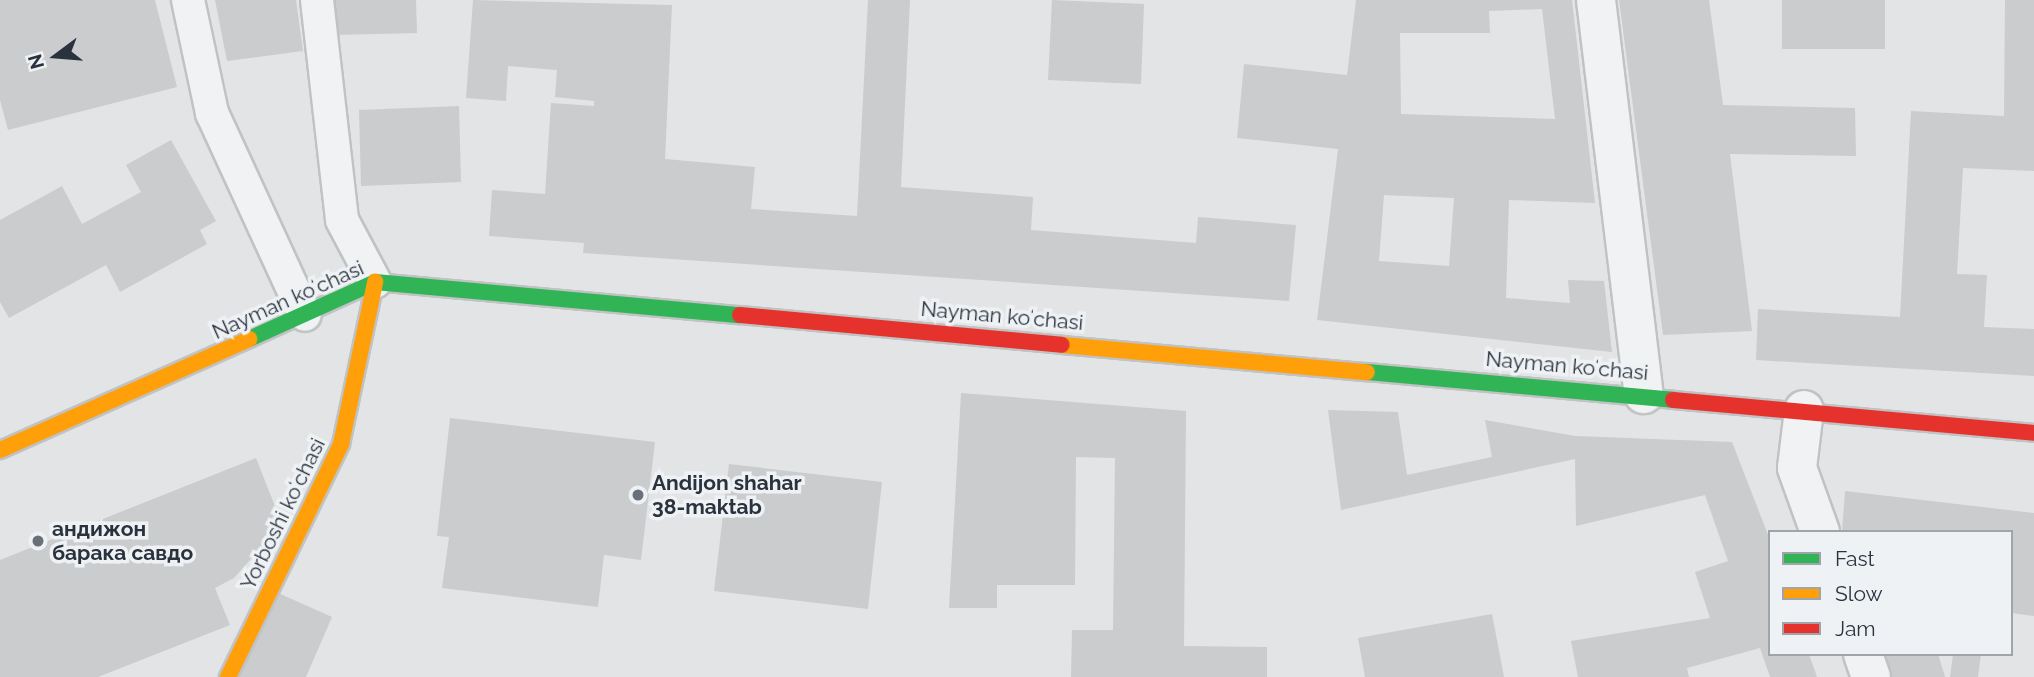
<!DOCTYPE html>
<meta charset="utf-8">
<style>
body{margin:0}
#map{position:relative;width:2034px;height:677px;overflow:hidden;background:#e2e4e6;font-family:Raleway,sans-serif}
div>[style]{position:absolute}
.building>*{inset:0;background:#caccce}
.roads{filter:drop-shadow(2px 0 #c0c2c4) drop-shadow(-2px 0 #c0c2c4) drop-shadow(0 2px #c0c2c4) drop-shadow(0 -2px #c0c2c4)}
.lane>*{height:32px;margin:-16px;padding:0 16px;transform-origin:16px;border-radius:16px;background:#f0f2f3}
.street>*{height:38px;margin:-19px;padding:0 19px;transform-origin:19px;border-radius:19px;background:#f0f2f3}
.fast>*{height:16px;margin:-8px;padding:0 8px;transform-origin:8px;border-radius:8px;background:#30b455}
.slow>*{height:16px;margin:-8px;padding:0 8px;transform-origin:8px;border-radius:8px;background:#ff9f0a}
.jam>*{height:16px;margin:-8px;padding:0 8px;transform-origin:8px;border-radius:8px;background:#e5322d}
.dots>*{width:19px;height:19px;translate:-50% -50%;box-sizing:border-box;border:4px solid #eff2f5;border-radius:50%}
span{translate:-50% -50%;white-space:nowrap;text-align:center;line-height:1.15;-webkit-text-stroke:7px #eff2f5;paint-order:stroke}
.street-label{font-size:21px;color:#2a323d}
.poi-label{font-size:21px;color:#2a323d;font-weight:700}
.left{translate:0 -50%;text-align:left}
.legend{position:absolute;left:1768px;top:530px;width:245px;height:126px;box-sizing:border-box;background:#eff2f5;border:2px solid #a0a5ab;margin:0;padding:9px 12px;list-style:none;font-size:21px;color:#2a323d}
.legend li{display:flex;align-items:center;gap:14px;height:35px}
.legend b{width:35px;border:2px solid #a0a5ab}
.north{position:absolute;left:21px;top:21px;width:70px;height:70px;-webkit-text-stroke:5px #eff2f5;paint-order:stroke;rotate:254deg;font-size:19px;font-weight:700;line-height:28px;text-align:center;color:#2a323d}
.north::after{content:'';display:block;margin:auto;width:24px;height:32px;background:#2a323d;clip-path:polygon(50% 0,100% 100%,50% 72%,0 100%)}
</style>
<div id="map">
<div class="building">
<i style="clip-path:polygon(0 0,155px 0,177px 87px,8px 130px,0 100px)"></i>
<i style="clip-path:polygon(215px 0,296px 0,303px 51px,227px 61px)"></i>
<i style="clip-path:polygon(333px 0,416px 0,417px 33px,333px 35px)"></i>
<i style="clip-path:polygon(473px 0,672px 5px,665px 159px,755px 167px,751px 209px,857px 216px,868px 0,910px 0,901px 187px,1033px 197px,1031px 230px,1196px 243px,1198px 217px,1296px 225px,1289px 301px,583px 253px,584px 243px,489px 236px,492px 190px,545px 194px,551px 103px,594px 106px,594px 101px,555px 97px,557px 70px,508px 66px,506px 101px,466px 98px)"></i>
<i style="clip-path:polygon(1052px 0,1144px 4px,1141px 84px,1048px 80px)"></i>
<i style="clip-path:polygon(evenodd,1356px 0,1572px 0,1595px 203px,1509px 200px,1506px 298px,1570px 303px,1568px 280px,1604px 281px,1612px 352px,1317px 320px,1338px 149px,1237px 138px,1244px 64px,1347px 75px,1356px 0,1542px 9px,1555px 119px,1401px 114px,1400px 33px,1490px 33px,1489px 11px,1542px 9px,1356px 0,1384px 195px,1454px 198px,1449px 266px,1379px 261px,1384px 195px)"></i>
<i style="clip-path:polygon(1619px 0,1709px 0,1723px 105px,1855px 108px,1856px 156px,1730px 154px,1752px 331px,1663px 335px)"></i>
<i style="clip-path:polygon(1782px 0,1885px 0,1885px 49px,1782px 49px)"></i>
<i style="clip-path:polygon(2005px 0,2034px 0,2034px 171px,1963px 168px,1957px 274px,1987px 275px,1984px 327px,2034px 329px,2034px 376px,1756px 360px,1758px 309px,1900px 317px,1911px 111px,2004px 116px)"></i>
<i style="clip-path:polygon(459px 106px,461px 182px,361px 186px,359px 110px)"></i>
<i style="clip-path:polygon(171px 140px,216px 221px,200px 230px,207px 244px,120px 292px,106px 265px,9px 318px,0 302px,0 220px,62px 186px,82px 224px,141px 192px,126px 165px)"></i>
<i style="clip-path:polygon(961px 393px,1186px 411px,1184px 646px,1267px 647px,1267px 677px,1071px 677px,1072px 630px,1113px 630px,1115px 458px,1076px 457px,1075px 585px,997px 585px,997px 608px,949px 608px)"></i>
<i style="clip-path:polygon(1328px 410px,1398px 412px,1407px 475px,1492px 457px,1485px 420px,1575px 436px,1732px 442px,1770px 540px,1770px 654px,1809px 654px,1817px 677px,1770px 677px,1760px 648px,1687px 668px,1689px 677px,1578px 677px,1571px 641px,1710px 618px,1695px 572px,1728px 561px,1705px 495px,1576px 526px,1575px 459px,1341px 510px)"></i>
<i style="clip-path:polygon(450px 418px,655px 442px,641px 560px,604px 555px,598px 607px,442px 588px,449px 537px,437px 536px)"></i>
<i style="clip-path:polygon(256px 458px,282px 524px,234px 578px,215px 588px,230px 625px,98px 677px,0 677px,0 560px)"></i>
<i style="clip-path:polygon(729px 464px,882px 482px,868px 609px,714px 591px)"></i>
<i style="clip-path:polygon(1845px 491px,2034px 513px,2034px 616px,2011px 613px,2011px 532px,1842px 532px)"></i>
<i style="clip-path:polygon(276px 592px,332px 617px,306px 677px,238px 677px)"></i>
<i style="clip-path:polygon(1492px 614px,1504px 677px,1365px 677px,1358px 638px)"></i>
<i style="clip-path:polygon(1878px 654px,1938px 654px,1945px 677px,1885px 677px)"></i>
<i style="clip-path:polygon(1953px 654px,1981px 654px,1978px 677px,1950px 677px)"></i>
</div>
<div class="roads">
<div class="lane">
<i style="left:188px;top:0;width:116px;rotate:78deg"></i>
<i style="left:212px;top:113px;width:222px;rotate:65.3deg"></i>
<i style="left:317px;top:0;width:221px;rotate:83.5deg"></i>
<i style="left:342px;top:220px;width:70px;rotate:62deg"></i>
</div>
<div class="street">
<i style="left:1596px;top:0;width:397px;rotate:83.1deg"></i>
<i style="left:1804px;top:410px;width:58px;rotate:96.9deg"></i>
<i style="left:1797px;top:468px;width:68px;rotate:70.2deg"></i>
<i style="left:1863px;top:654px;width:24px;rotate:71deg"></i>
</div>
<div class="fast">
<i style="left:249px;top:339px;width:138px;rotate:-24.3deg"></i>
<i style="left:375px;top:282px;width:366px;rotate:5.2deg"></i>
<i style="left:1367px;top:372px;width:307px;rotate:5.2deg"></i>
</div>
<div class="slow">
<i style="left:1062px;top:345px;width:306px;rotate:5.1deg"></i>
<i style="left:0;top:450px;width:273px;rotate:-24deg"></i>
<i style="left:228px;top:677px;width:259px;rotate:-64.1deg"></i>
<i style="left:341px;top:444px;width:166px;rotate:-78.1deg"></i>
</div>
<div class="jam">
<i style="left:740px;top:315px;width:323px;rotate:5.3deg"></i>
<i style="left:1673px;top:400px;width:363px;rotate:5.2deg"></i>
</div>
</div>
<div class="dots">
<i style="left:638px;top:495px;background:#6a7078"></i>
<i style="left:38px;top:541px;background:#6a7078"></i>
</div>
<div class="street-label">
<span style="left:288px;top:300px;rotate:-24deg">Nayman koʻchasi</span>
<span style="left:1002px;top:316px;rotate:5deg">Nayman koʻchasi</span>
<span style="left:1567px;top:366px;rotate:5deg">Nayman koʻchasi</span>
<span style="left:283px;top:514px;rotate:-64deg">Yorboshi koʻchasi</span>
</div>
<div class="poi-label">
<span class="left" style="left:652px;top:495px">Andijon shahar<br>38-maktab</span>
<span class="left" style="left:52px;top:541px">андижон<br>барака савдо</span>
</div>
<ul class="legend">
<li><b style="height:9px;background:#30b455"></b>Fast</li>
<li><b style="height:9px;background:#ff9f0a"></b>Slow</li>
<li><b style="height:9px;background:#e5322d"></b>Jam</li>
</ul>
<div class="north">N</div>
</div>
